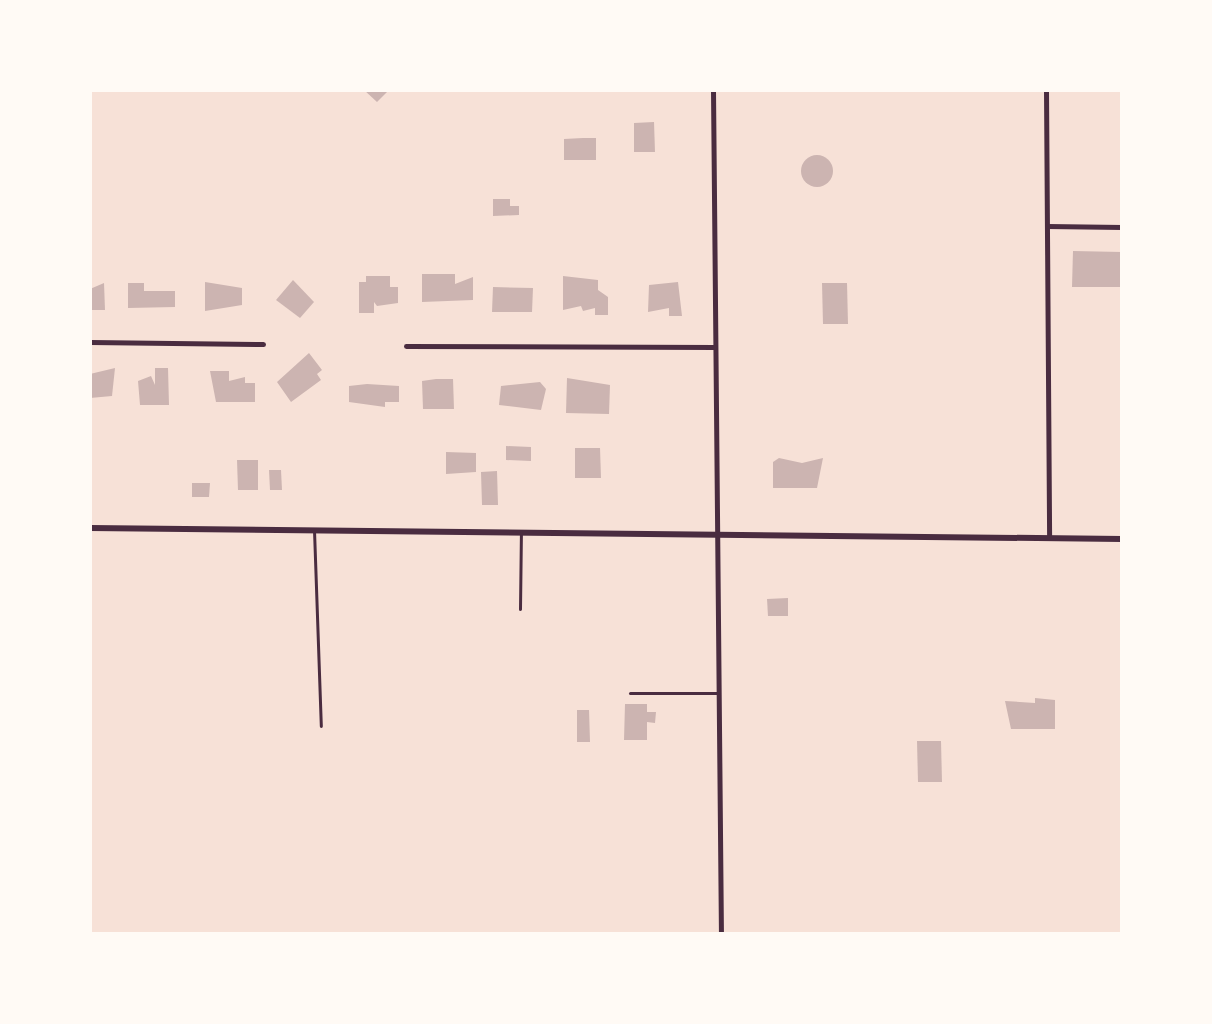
<!DOCTYPE html>
<style>
body{margin:0}
#map{position:relative;width:1212px;height:1024px;overflow:hidden;background:#f7e1d7;font-family:"Archivo Narrow",sans-serif}
div>[style]{position:absolute}
.building>*{inset:0;background:#ccb4b1}
.round{border-radius:50%}
.service>*{height:3px;margin:-1.5px;padding:0 1.5px;transform-origin:1.5px;border-radius:1.5px;background:#4a2c40}
.minor>*{height:5px;margin:-2.5px;padding:0 2.5px;transform-origin:2.5px;border-radius:2.5px;background:#4a2c40}
.tertiary>*{height:6px;margin:-3px;padding:0 3px;transform-origin:3px;border-radius:3px;background:#4a2c40}
span{translate:-50% -50%;white-space:nowrap;text-align:center;line-height:1.15;-webkit-text-stroke:6px #fffaf5;paint-order:stroke}
.frame{position:absolute;inset:0;border:92px solid #fffaf5;pointer-events:none}
</style>
<div id="map">
<div class="building">
<i style="clip-path:polygon(364px 90px,385px 90px,387px 92px,377px 102px)"></i>
<i style="clip-path:polygon(654px 122px,655px 152px,634px 152px,634px 123px)"></i>
<i style="clip-path:polygon(583px 138px,596px 138px,596px 160px,564px 160px,564px 139px)"></i>
<i class="round" style="left:801px;top:155px;width:32px;height:32px"></i>
<i style="clip-path:polygon(493px 199px,510px 199px,510px 206px,519px 206px,519px 215px,493px 216px)"></i>
<i style="clip-path:polygon(1073px 251px,1122px 252px,1121px 287px,1072px 287px)"></i>
<i style="clip-path:polygon(422px 274px,455px 274px,455px 284px,473px 277px,473px 300px,422px 302px)"></i>
<i style="clip-path:polygon(366px 276px,390px 276px,390px 287px,398px 287px,398px 303px,377px 306px,374px 302px,374px 313px,359px 313px,359px 282px,366px 282px)"></i>
<i style="clip-path:polygon(563px 276px,598px 280px,598px 290px,608px 297px,608px 315px,595px 315px,595px 308px,583px 311px,581px 306px,563px 310px)"></i>
<i style="clip-path:polygon(293px 280px,314px 302px,300px 318px,276px 300px)"></i>
<i style="clip-path:polygon(205px 282px,242px 288px,242px 305px,205px 311px)"></i>
<i style="clip-path:polygon(678px 282px,682px 316px,669px 316px,669px 308px,648px 312px,649px 285px)"></i>
<i style="clip-path:polygon(104px 283px,105px 310px,92px 310px,90px 289px)"></i>
<i style="clip-path:polygon(128px 283px,144px 283px,144px 291px,175px 291px,175px 307px,128px 308px)"></i>
<i style="clip-path:polygon(822px 283px,847px 283px,848px 324px,823px 324px)"></i>
<i style="clip-path:polygon(493px 287px,533px 288px,532px 312px,492px 312px)"></i>
<i style="clip-path:polygon(309px 353px,322px 370px,317px 374px,321px 380px,291px 402px,277px 382px)"></i>
<i style="clip-path:polygon(115px 368px,112px 396px,90px 398px,90px 374px)"></i>
<i style="clip-path:polygon(155px 368px,168px 368px,169px 405px,140px 405px,138px 381px,151px 376px,155px 385px)"></i>
<i style="clip-path:polygon(210px 371px,229px 371px,229px 381px,245px 377px,245px 383px,255px 383px,255px 402px,216px 402px)"></i>
<i style="clip-path:polygon(567px 378px,610px 385px,609px 414px,566px 413px)"></i>
<i style="clip-path:polygon(436px 379px,453px 379px,454px 409px,423px 409px,422px 381px)"></i>
<i style="clip-path:polygon(540px 382px,546px 389px,541px 410px,499px 405px,501px 386px)"></i>
<i style="clip-path:polygon(367px 384px,399px 386px,399px 402px,385px 402px,385px 407px,349px 402px,349px 386px)"></i>
<i style="clip-path:polygon(506px 446px,531px 447px,531px 461px,506px 460px)"></i>
<i style="clip-path:polygon(575px 448px,600px 448px,601px 478px,575px 478px)"></i>
<i style="clip-path:polygon(446px 452px,476px 453px,476px 472px,446px 474px)"></i>
<i style="clip-path:polygon(779px 458px,802px 463px,823px 458px,817px 488px,773px 488px,773px 462px)"></i>
<i style="clip-path:polygon(237px 460px,258px 460px,258px 490px,238px 490px)"></i>
<i style="clip-path:polygon(269px 470px,281px 470px,282px 490px,270px 490px)"></i>
<i style="clip-path:polygon(497px 471px,498px 505px,482px 505px,481px 472px)"></i>
<i style="clip-path:polygon(192px 483px,210px 483px,209px 497px,192px 497px)"></i>
<i style="clip-path:polygon(788px 598px,788px 616px,768px 616px,767px 599px)"></i>
<i style="clip-path:polygon(1035px 698px,1055px 700px,1055px 729px,1011px 729px,1005px 701px,1035px 703px)"></i>
<i style="clip-path:polygon(625px 704px,647px 704px,647px 712px,656px 712px,655px 723px,647px 722px,647px 740px,624px 740px)"></i>
<i style="clip-path:polygon(577px 710px,589px 710px,590px 742px,577px 742px)"></i>
<i style="clip-path:polygon(917px 741px,941px 741px,942px 782px,918px 782px)"></i>
</div>
<div class="service">
<i style="left:314px;top:530px;width:196px;rotate:88deg"></i>
<i style="left:520px;top:609px;width:77px;rotate:-89.3deg"></i>
<i style="left:630px;top:693px;width:88px"></i>
</div>
<div class="minor">
<i style="left:713px;top:90px;width:844px;rotate:89.46deg"></i>
<i style="left:1046px;top:90px;width:448px;rotate:89.6deg"></i>
<i style="left:1047px;top:226px;width:75px;rotate:0.8deg"></i>
<i style="left:90px;top:342px;width:173px;rotate:0.7deg"></i>
<i style="left:406px;top:346px;width:309px;rotate:0.2deg"></i>
</div>
<div class="tertiary">
<i style="left:90px;top:528px;width:1032px;rotate:0.61deg"></i>
</div>
<div class="frame"></div>
</div>
